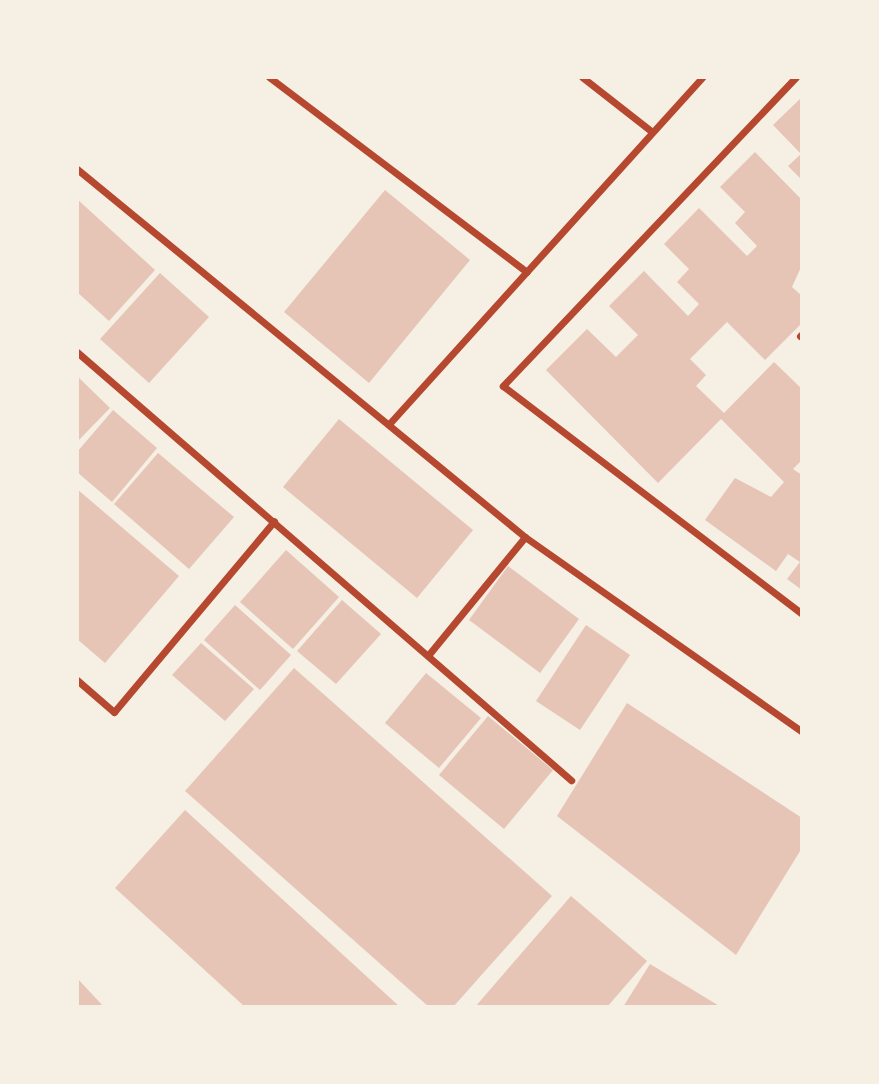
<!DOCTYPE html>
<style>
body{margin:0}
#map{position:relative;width:879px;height:1084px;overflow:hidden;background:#f6efe4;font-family:"DM Sans",sans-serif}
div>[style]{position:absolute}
.building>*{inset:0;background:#e6c5b7}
.minor>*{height:7px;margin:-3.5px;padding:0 3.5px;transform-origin:3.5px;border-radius:3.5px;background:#b5482f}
span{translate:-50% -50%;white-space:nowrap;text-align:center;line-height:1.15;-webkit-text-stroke:7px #f6efe4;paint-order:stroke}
.frame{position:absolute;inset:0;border:79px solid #f6efe4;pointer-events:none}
</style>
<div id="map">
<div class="building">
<i style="clip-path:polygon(802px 97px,802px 180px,788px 166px,801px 154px,773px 125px)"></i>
<i style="clip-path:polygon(755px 152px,802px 200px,802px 265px,792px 287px,802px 296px,802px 323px,765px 360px,727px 322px,690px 359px,706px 375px,696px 386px,724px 413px,774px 362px,802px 389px,802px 460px,793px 469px,802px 475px,802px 590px,787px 579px,800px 562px,788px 554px,776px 571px,705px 520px,735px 478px,771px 497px,784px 482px,721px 419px,658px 483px,546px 370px,587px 329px,616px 357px,638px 335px,609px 306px,644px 271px,688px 316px,699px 304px,677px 282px,689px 269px,664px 244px,699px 208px,747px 256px,757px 246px,735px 223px,745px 212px,720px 187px)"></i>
<i style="clip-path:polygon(385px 190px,470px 260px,369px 383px,284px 312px)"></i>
<i style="clip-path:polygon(77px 199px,155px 270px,109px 321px,77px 292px)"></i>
<i style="clip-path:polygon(160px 273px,209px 317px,149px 383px,100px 339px)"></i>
<i style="clip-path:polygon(77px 376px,110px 408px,77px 442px)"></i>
<i style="clip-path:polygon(113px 410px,157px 448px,112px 502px,77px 472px,77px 452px)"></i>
<i style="clip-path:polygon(339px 419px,473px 530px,417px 598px,283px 487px)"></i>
<i style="clip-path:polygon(158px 453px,234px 517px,189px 569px,114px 504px)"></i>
<i style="clip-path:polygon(77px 489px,179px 576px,105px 663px,77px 639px)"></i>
<i style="clip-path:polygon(286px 550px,339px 597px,293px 649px,240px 602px)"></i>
<i style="clip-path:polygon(508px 566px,579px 619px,540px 673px,469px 620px)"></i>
<i style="clip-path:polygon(342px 600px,381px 634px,336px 684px,297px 651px)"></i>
<i style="clip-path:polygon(235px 605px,291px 655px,260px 690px,204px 640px)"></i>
<i style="clip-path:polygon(586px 625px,630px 655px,580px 730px,536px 701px)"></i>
<i style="clip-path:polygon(201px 643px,254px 689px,225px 721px,172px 675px)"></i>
<i style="clip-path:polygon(294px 668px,552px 896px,453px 1007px,429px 1007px,185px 791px)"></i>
<i style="clip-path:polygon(426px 673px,481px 718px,439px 768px,385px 723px)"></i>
<i style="clip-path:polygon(627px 703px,802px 818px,802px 848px,736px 955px,557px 816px)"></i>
<i style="clip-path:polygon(488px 716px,553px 770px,504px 829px,439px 775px)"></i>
<i style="clip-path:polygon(185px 810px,400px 1007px,245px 1007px,115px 888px)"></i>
<i style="clip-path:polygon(571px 896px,647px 961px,607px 1007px,475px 1007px)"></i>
<i style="clip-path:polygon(650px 964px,721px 1007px,623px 1007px)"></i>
<i style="clip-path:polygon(77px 978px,104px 1007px,77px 1007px)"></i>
</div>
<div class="minor">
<i style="left:269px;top:77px;width:323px;rotate:37.1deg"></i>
<i style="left:582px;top:77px;width:88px;rotate:38deg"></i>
<i style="left:796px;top:77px;width:426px;rotate:133.5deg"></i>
<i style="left:503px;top:386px;width:376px;rotate:37.3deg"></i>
<i style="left:77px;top:169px;width:580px;rotate:39.4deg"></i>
<i style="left:525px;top:537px;width:339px;rotate:35.1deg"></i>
<i style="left:800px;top:336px;width:3px;rotate:-45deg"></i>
<i style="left:77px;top:352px;width:654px;rotate:40.91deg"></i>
<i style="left:389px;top:424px;width:467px;rotate:-47.9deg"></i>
<i style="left:430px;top:653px;width:150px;rotate:-50.7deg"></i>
<i style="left:77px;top:680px;width:49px;rotate:40.9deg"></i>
<i style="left:114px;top:712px;width:249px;rotate:-50deg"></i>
</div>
<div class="frame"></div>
</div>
